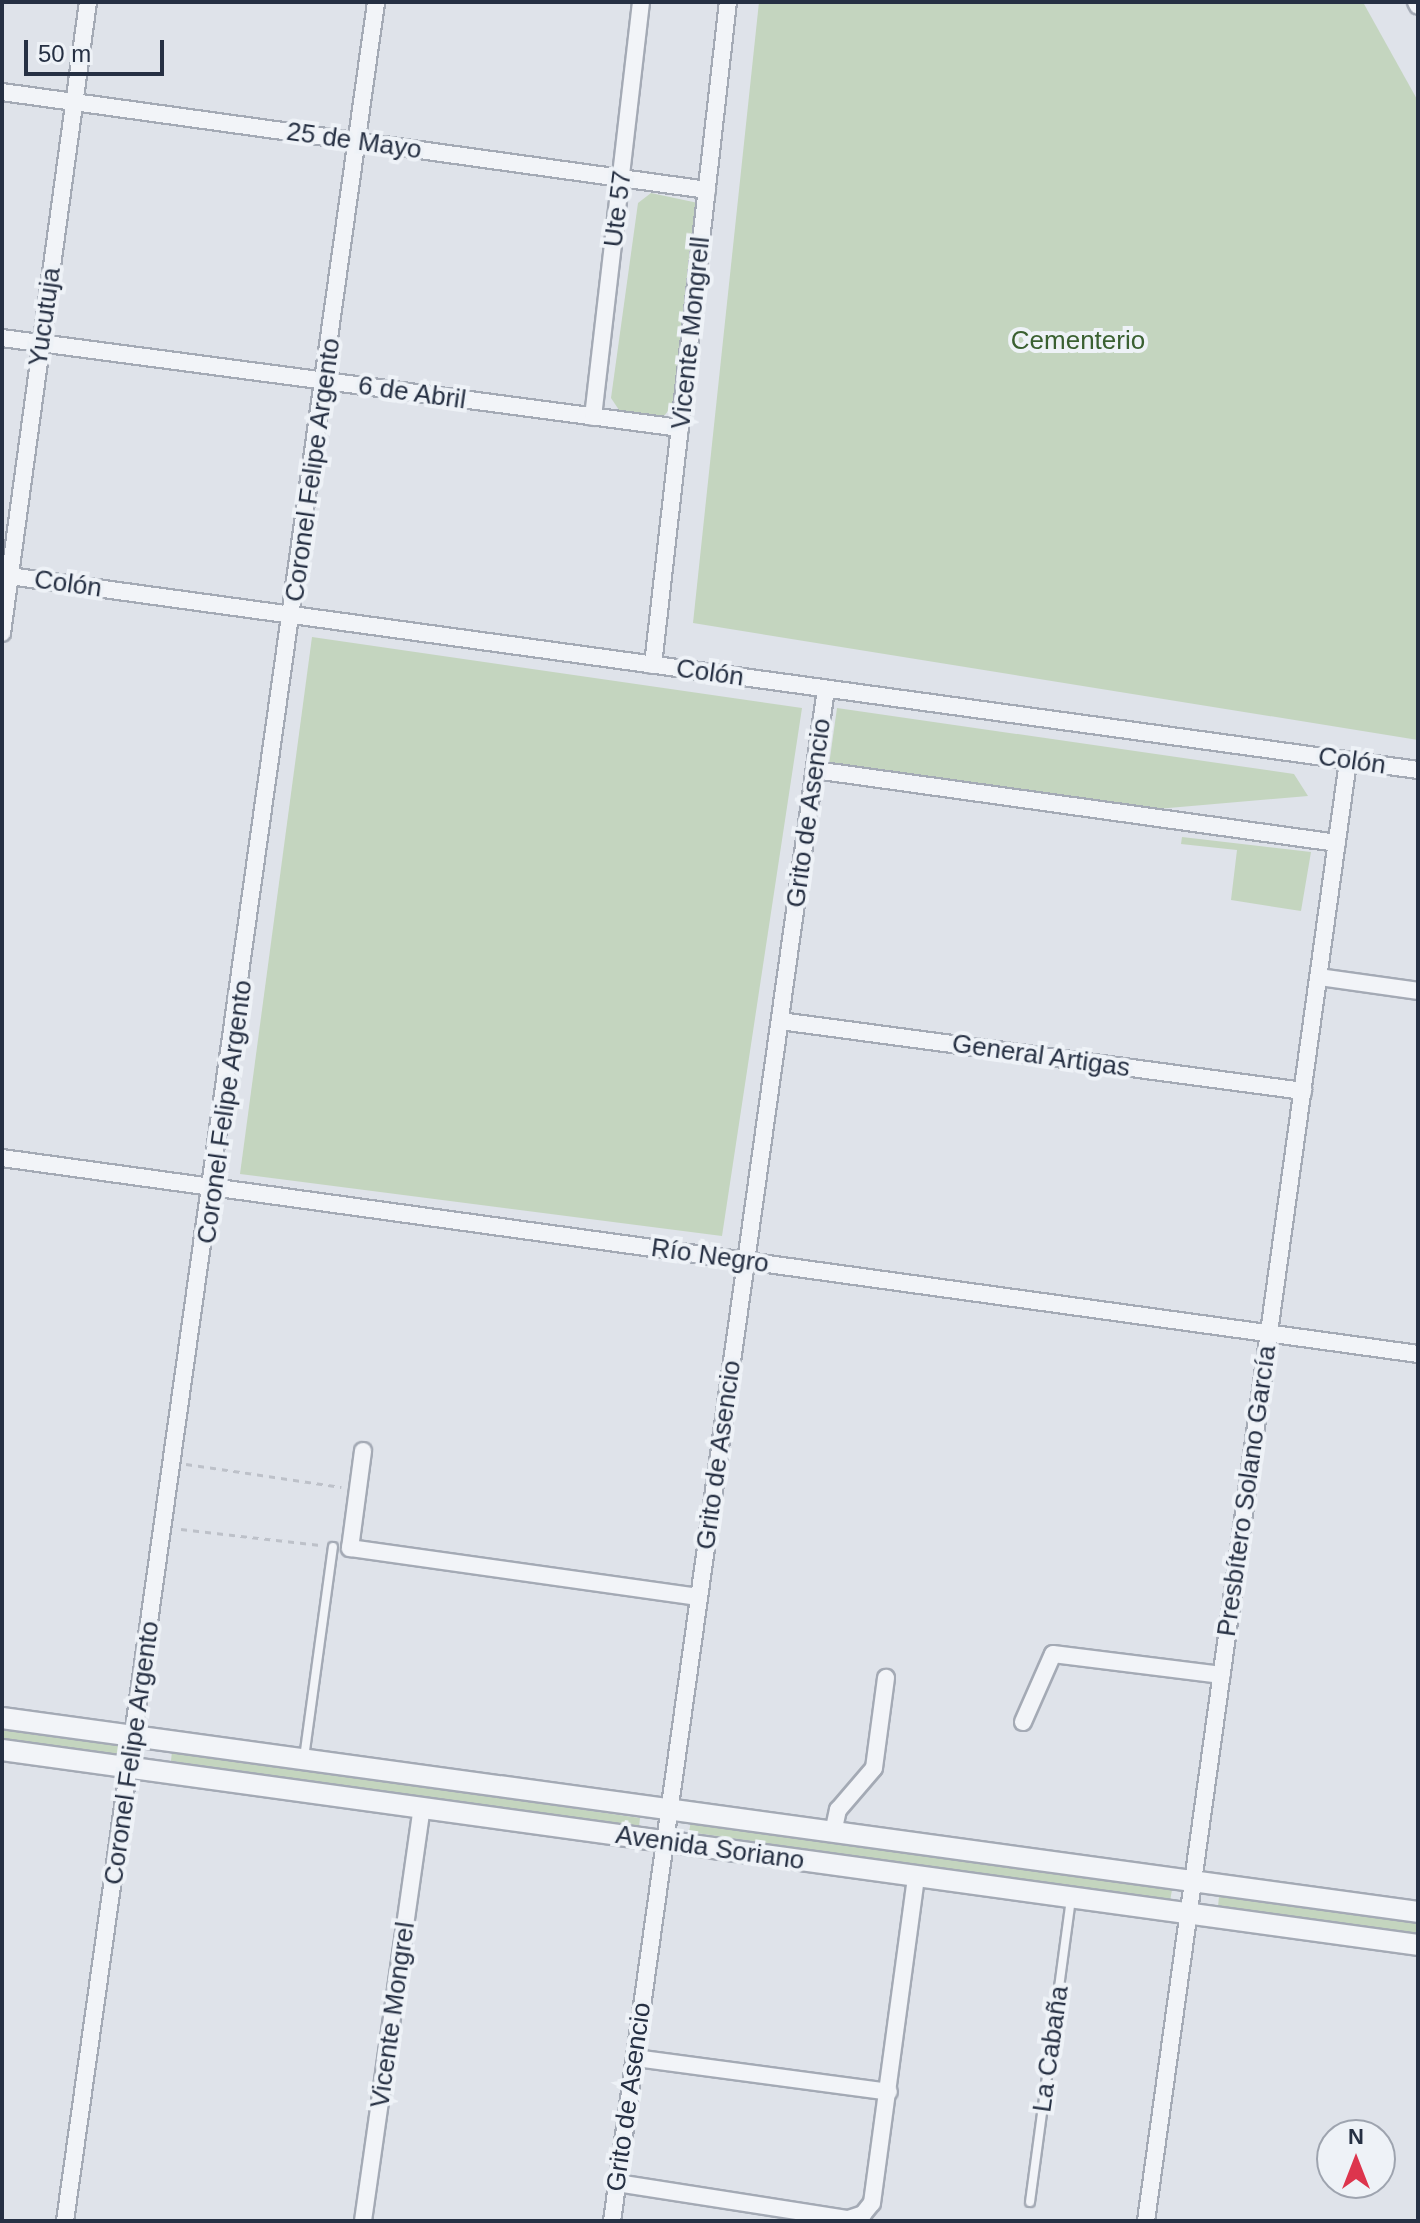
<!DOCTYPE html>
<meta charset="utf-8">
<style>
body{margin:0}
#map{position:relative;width:1420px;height:2223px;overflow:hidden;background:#dfe3ea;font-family:Arial,sans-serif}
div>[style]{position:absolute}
.green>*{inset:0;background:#c4d5bf}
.path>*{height:3px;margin-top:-1.5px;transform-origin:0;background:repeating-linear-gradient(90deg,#bdc1c9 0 6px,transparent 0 12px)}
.roads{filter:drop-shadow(2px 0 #a4aab5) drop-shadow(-2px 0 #a4aab5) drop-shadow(0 2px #a4aab5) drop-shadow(0 -2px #a4aab5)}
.service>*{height:8px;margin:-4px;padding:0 4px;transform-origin:4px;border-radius:4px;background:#f2f4f8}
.minor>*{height:16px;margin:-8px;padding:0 8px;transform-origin:8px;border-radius:8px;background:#f2f4f8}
.tertiary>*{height:20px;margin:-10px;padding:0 10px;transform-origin:10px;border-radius:10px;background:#f2f4f8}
span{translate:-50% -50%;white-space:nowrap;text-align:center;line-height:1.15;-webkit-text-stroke:8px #eef2f7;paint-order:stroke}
.street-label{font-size:26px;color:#263043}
.park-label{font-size:26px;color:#3a6031}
.frame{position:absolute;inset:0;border:4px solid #263043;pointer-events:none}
.north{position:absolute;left:1316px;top:2119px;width:80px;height:80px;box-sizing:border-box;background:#eef2f7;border:2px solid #9ea4af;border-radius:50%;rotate:0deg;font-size:22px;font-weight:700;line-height:32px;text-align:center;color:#263043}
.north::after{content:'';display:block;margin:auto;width:28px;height:36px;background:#dd354d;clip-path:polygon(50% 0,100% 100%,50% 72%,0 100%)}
.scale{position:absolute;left:24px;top:40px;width:140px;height:36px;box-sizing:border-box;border:4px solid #263043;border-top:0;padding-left:10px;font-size:24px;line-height:28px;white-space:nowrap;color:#263043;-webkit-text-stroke:6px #eef2f7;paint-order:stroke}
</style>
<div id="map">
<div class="green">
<i style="clip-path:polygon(759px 2px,1364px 4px,1418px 101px,1418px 740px,693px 623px)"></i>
<i style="clip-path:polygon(651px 193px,698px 203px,677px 400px,664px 416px,619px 410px,611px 398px,638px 203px)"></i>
<i style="clip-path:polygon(312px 637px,802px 708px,722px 1236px,240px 1174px)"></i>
<i style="clip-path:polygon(837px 708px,1294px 774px,1308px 796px,1157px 809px,829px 765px)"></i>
<i style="clip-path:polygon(1182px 837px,1311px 852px,1301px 911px,1231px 900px,1237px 850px,1181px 844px)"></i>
<i style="clip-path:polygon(2px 1727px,122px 1744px,120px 1755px,2px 1739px)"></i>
<i style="clip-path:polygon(172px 1751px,640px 1818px,639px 1827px,171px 1761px)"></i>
<i style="clip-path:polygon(691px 1821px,1172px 1890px,1170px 1901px,689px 1832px)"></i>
<i style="clip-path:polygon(1219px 1896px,1418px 1923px,1418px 1935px,1218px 1907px)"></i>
</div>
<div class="path">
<i style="left:186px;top:1464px;width:157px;rotate:8.4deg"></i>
<i style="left:181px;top:1529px;width:140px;rotate:6.6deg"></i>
</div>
<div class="roads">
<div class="service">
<i style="left:304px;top:1758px;width:213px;rotate:-82.2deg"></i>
<i style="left:1030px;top:2202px;width:307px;rotate:-82.3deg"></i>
</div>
<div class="minor">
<i style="left:1416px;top:2px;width:4px;rotate:63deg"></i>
<i style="left:2px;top:92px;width:712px;rotate:7.91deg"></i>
<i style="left:2px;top:338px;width:684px;rotate:7.56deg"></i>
<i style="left:593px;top:417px;width:418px;rotate:-83.4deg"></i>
<i style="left:2px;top:575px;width:1429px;rotate:7.84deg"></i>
<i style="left:2px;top:633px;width:637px;rotate:-82.24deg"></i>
<i style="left:653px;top:665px;width:667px;rotate:-83.55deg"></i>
<i style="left:815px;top:770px;width:527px;rotate:7.96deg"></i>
<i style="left:1319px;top:977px;width:100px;rotate:8deg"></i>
<i style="left:780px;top:1021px;width:528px;rotate:7.62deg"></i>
<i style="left:2px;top:1158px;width:1430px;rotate:7.88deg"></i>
<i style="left:363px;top:1451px;width:98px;rotate:97.6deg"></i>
<i style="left:350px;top:1548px;width:351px;rotate:8deg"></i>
<i style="left:1023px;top:1722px;width:74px;rotate:-66.2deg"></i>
<i style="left:1053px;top:1654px;width:170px;rotate:7.1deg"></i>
<i style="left:833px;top:1833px;width:24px;rotate:-78deg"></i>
<i style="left:838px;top:1810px;width:55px;rotate:-49.4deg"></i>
<i style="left:874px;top:1768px;width:91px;rotate:-82.4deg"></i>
<i style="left:635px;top:2058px;width:256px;rotate:7.6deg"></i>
<i style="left:617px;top:2183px;width:234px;rotate:8.9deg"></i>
<i style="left:848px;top:2219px;width:16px;rotate:-18deg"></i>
<i style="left:863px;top:2214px;width:14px;rotate:-51deg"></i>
<i style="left:872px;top:2203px;width:330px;rotate:-82.3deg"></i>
<i style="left:65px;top:2221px;width:2241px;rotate:-82.02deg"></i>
<i style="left:363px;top:2221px;width:417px;rotate:-81.9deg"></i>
<i style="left:612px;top:2221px;width:1547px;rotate:-82.05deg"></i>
<i style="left:1146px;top:2221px;width:1474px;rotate:-82.12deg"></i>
</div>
<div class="tertiary">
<i style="left:2px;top:1718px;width:1429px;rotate:7.8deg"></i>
<i style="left:2px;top:1750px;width:1429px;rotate:7.84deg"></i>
</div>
</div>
<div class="street-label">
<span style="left:354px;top:141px;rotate:8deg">25 de Mayo</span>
<span style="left:618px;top:209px;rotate:-83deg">Ute 57</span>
<span style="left:45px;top:317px;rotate:-82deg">Yucutuja</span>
<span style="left:691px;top:333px;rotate:-84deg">Vicente Mongrell</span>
<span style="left:412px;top:393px;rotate:8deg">6 de Abril</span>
<span style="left:313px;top:470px;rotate:-82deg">Coronel Felipe Argento</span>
<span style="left:68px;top:584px;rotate:8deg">Colón</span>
<span style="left:710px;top:673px;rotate:8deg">Colón</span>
<span style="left:1352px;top:761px;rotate:8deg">Colón</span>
<span style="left:809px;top:813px;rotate:-82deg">Grito de Asencio</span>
<span style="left:1041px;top:1056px;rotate:8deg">General Artigas</span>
<span style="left:225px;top:1112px;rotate:-82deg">Coronel Felipe Argento</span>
<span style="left:710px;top:1256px;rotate:8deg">Río Negro</span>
<span style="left:719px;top:1455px;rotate:-82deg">Grito de Asencio</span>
<span style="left:1247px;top:1491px;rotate:-82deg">Presbítero Solano García</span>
<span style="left:132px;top:1753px;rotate:-82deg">Coronel Felipe Argento</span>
<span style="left:710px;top:1848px;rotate:8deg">Avenida Soriano</span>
<span style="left:393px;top:2015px;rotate:-82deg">Vicente Mongrel</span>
<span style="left:1051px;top:2049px;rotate:-82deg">La Cabaña</span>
<span style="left:629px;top:2097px;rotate:-82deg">Grito de Asencio</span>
</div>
<div class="park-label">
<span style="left:1078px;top:341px">Cementerio</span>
</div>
<div class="frame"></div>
<div class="north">N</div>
<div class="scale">50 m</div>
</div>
